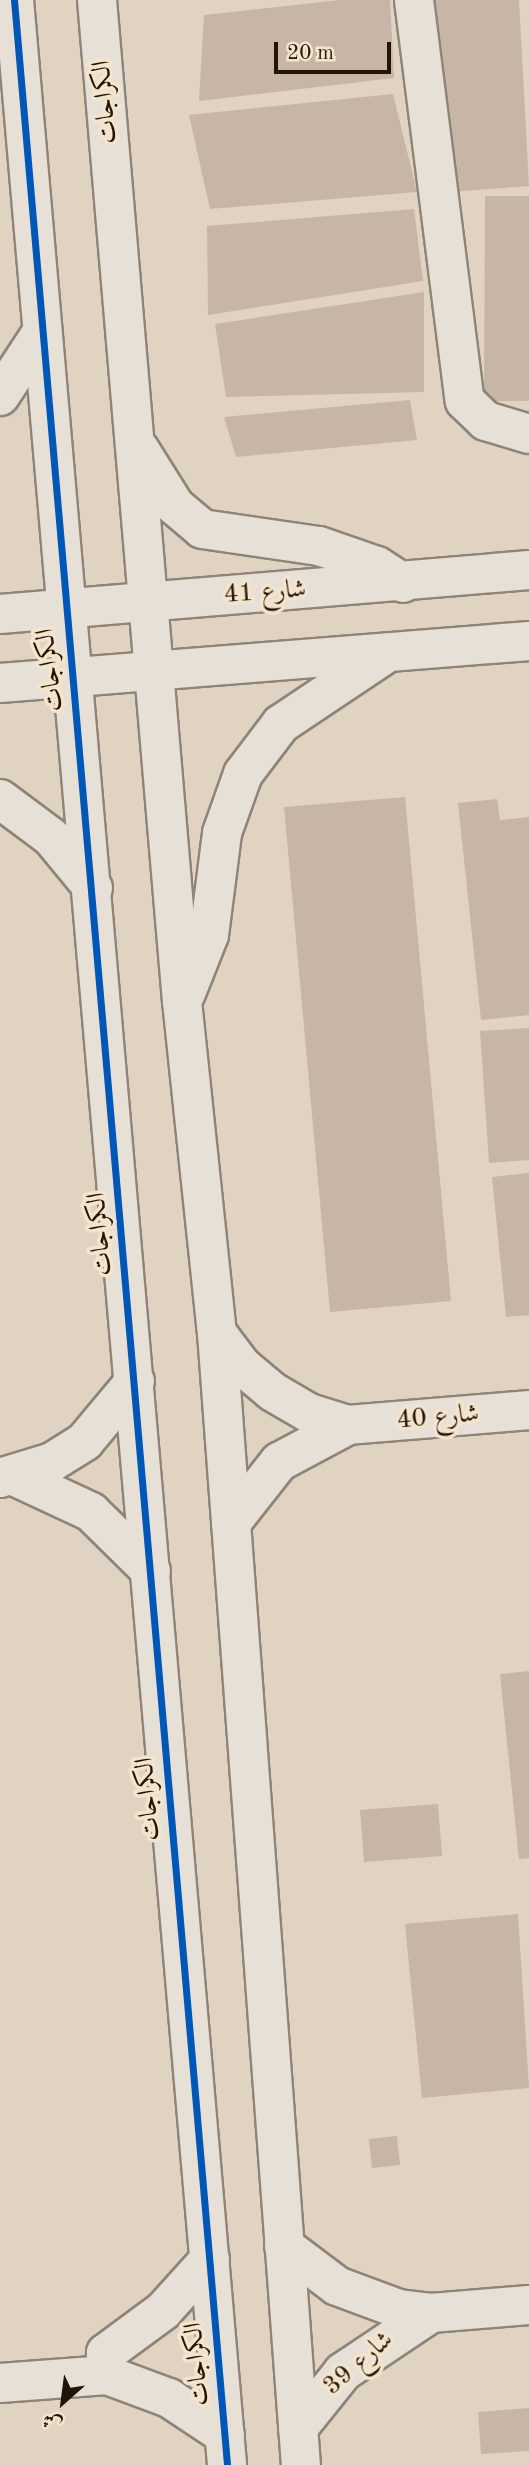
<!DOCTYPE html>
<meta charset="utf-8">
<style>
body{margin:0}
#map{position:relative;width:529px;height:2465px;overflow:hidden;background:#e0d3c1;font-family:"Old Standard TT",Amiri,serif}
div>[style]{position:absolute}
.building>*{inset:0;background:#c7b5a7}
.roads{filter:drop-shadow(2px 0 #8e8478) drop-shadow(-2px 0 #8e8478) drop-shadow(0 2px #8e8478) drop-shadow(0 -2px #8e8478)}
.minor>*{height:38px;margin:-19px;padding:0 19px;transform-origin:19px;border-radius:19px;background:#e6e0d6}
.cycleway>*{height:7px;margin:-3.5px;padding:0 3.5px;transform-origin:3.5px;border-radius:3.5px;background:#0057b8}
span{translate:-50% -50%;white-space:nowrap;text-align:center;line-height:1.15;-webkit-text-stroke:7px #f3e4ce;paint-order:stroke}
.street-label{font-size:26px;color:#231504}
.north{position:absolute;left:28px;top:2367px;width:70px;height:70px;-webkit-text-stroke:5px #f3e4ce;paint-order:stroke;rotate:208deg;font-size:19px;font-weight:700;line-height:28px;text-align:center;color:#231504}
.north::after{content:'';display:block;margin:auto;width:24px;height:32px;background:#231504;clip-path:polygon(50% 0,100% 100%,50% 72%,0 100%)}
.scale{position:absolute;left:274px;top:42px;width:117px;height:32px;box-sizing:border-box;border:4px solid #231504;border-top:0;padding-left:9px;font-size:21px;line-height:24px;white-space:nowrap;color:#231504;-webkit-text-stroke:5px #f3e4ce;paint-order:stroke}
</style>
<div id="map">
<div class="building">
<i style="clip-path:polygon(340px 0,390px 0,394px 78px,199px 101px,204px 15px)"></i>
<i style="clip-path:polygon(434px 0,519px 0,529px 186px,450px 192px)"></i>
<i style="clip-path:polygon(393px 94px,417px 192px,210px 209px,189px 115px)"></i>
<i style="clip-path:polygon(485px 196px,529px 196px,529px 401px,484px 401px)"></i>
<i style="clip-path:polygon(414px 209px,423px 281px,208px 315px,207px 226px)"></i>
<i style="clip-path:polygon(424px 292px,424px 392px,226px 397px,215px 324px)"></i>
<i style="clip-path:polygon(410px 400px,417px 440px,236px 457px,224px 417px)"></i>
<i style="clip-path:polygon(405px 797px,451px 1301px,330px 1312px,284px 807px)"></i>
<i style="clip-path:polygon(497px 799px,500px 820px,529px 817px,529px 1015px,481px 1020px,458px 803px)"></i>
<i style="clip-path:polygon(529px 1028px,529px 1160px,489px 1163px,480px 1031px)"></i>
<i style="clip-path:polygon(529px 1173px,529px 1315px,506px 1317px,492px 1177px)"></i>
<i style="clip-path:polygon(529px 1671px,529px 1858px,519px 1859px,500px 1674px)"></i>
<i style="clip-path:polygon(438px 1804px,442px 1856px,364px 1862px,360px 1810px)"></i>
<i style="clip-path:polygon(518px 1914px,529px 2088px,422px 2098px,405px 1924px)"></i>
<i style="clip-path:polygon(397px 2136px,400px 2165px,372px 2168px,369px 2139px)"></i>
<i style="clip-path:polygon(529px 2408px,529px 2451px,481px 2454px,478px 2412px)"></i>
</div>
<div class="roads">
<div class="minor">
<i style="left:14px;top:0;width:2474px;rotate:85.06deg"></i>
<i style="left:97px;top:0;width:1005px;rotate:85.15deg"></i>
<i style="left:182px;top:1001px;width:334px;rotate:84deg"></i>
<i style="left:217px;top:1333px;width:1135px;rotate:85.76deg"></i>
<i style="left:414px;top:0;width:404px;rotate:82.8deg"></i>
<i style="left:465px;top:401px;width:29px;rotate:44deg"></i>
<i style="left:486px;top:421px;width:45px;rotate:16.8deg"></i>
<i style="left:0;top:396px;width:77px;rotate:-56.7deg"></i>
<i style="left:140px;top:450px;width:66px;rotate:58deg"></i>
<i style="left:175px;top:506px;width:35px;rotate:40deg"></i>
<i style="left:202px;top:529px;width:118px;rotate:8.3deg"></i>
<i style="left:319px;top:546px;width:61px;rotate:19deg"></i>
<i style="left:377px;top:566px;width:31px;rotate:33deg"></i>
<i style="left:0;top:614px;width:531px;rotate:-4.75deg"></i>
<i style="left:0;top:683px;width:531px;rotate:-4.54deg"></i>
<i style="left:0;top:799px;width:64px;rotate:36.7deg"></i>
<i style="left:51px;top:837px;width:66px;rotate:50.5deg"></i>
<i style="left:186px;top:993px;width:62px;rotate:-68.4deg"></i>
<i style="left:209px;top:935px;width:103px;rotate:-82.7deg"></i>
<i style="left:222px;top:833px;width:63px;rotate:-70.4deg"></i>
<i style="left:243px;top:774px;width:63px;rotate:-52.8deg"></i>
<i style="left:281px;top:724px;width:128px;rotate:-33.8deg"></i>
<i style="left:217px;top:1333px;width:41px;rotate:52.9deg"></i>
<i style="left:242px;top:1366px;width:40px;rotate:40deg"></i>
<i style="left:273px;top:1392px;width:42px;rotate:30.3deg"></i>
<i style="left:309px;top:1413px;width:41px;rotate:17.1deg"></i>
<i style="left:16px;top:1477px;width:83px;rotate:25deg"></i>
<i style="left:91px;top:1512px;width:84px;rotate:44.5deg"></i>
<i style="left:0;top:1478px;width:54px;rotate:-17.1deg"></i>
<i style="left:52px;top:1462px;width:39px;rotate:-32deg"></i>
<i style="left:85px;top:1441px;width:78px;rotate:-50.2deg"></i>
<i style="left:231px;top:1523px;width:78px;rotate:-51.8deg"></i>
<i style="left:279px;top:1462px;width:78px;rotate:-28.2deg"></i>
<i style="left:348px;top:1425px;width:182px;rotate:-4.7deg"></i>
<i style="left:284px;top:2246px;width:66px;rotate:37deg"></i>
<i style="left:337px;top:2286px;width:66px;rotate:20.4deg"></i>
<i style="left:399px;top:2309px;width:32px;rotate:7deg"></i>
<i style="left:431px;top:2313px;width:98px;rotate:-4.7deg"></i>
<i style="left:107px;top:2375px;width:22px;rotate:-93deg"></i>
<i style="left:106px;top:2353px;width:71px;rotate:-36.4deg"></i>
<i style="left:163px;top:2311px;width:70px;rotate:-47.9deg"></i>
<i style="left:0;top:2383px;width:107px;rotate:-4.3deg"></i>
<i style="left:107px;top:2375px;width:66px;rotate:20.4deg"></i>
<i style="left:169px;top:2398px;width:67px;rotate:33.5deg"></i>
<i style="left:298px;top:2428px;width:72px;rotate:-51.2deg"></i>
<i style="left:343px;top:2372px;width:106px;rotate:-33.8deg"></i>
</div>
</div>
<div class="cycleway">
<i style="left:14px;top:0;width:2474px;rotate:85.06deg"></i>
</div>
<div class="street-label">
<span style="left:106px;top:102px;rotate:-95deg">الكراجات</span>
<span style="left:265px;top:593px;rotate:-4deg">شارع 41</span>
<span style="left:51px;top:670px;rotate:-97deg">الكراجات</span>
<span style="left:101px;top:1234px;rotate:-95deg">الكراجات</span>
<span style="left:438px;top:1418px;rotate:-5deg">شارع 40</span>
<span style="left:149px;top:1799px;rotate:-95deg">الكراجات</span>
<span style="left:198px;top:2364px;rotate:-95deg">الكراجات</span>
<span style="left:359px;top:2364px;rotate:-41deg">شارع 39</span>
</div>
<div class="north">ش</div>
<div class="scale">20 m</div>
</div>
